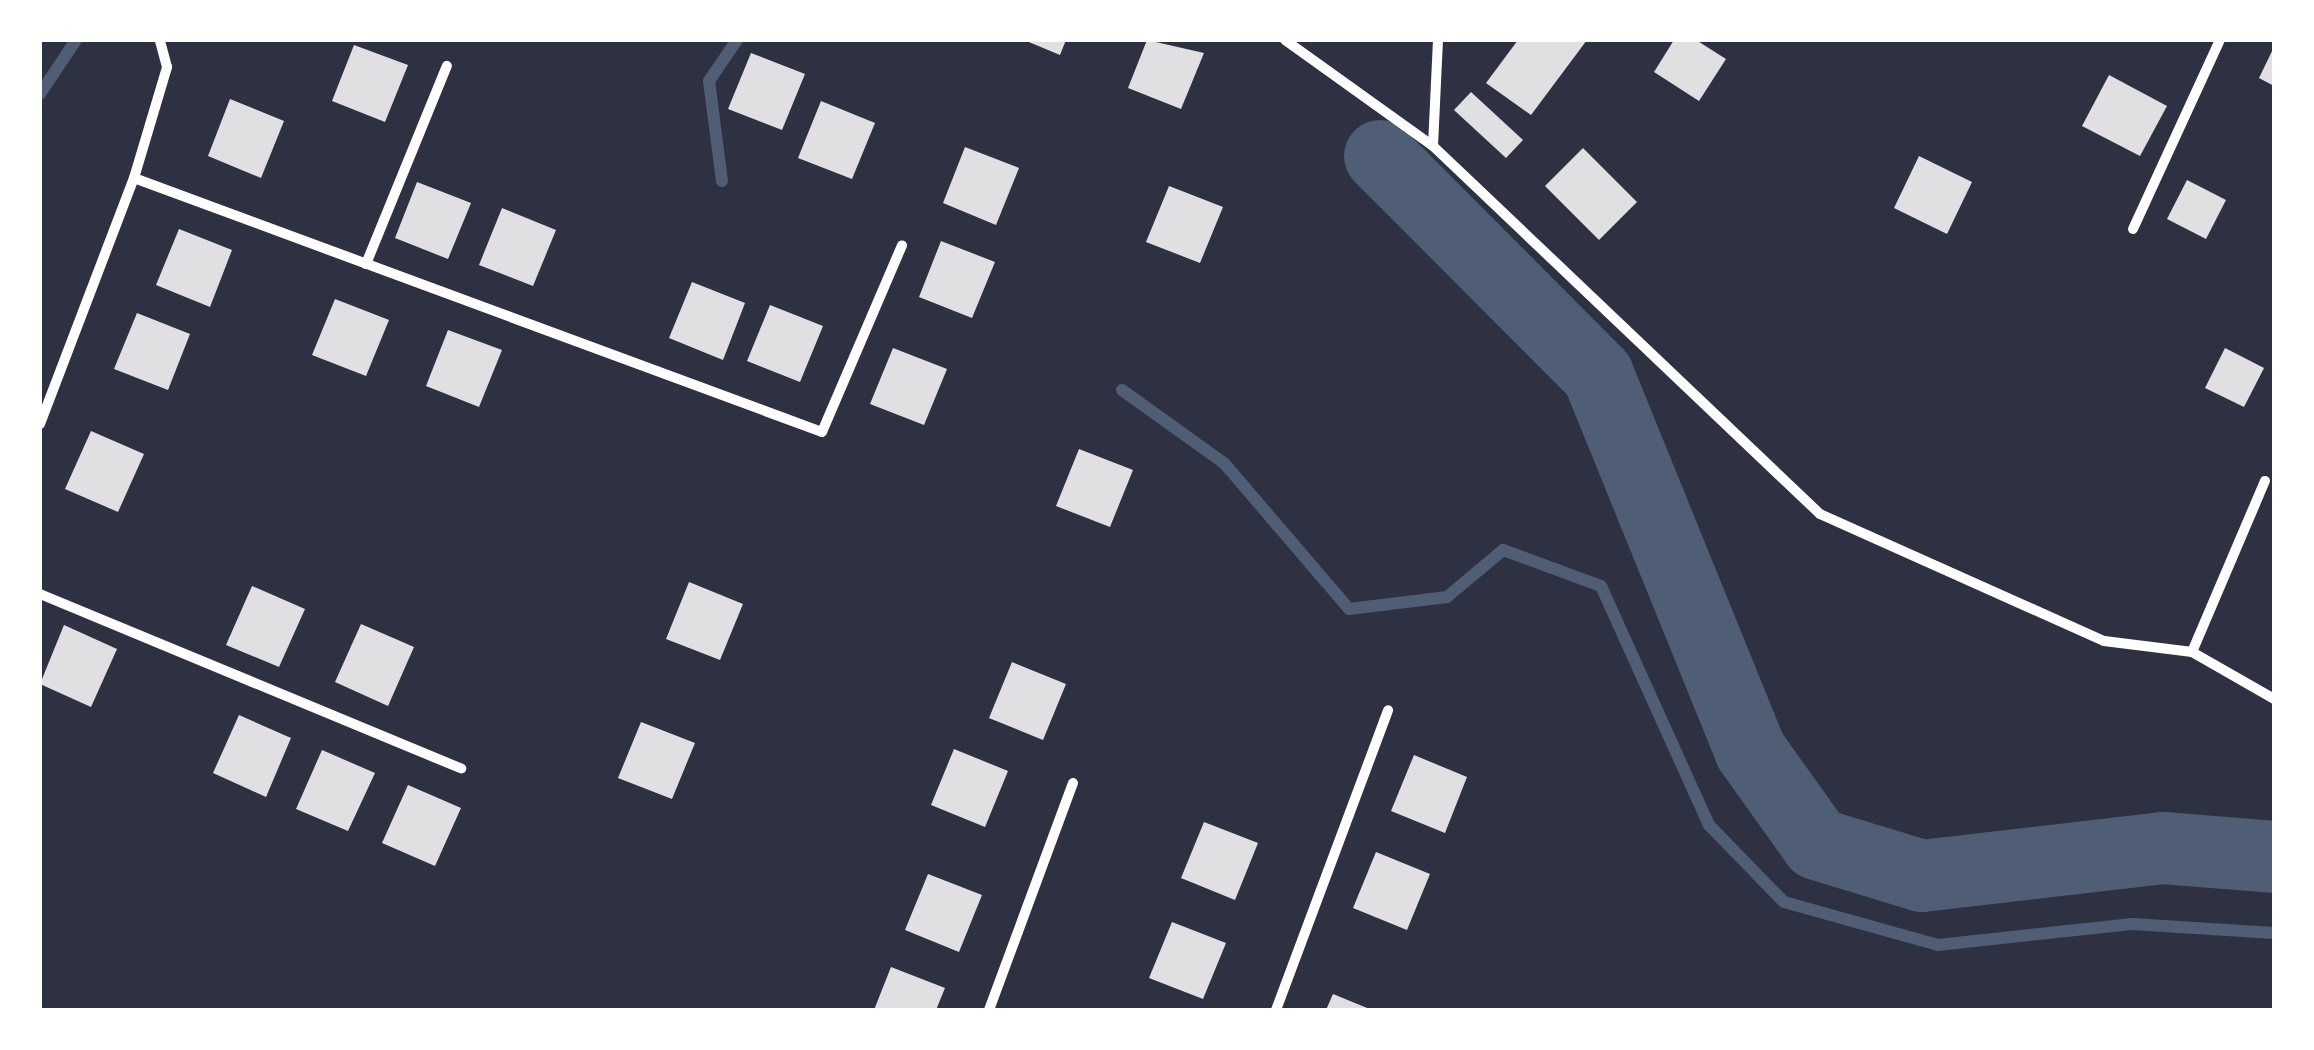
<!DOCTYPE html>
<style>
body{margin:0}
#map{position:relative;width:2314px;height:1050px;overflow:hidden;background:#2d3142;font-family:Manrope,sans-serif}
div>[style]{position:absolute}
.stream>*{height:12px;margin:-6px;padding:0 6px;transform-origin:6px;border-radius:6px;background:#4f5d75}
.river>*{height:72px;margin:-36px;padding:0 36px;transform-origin:36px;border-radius:36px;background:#4f5d75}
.building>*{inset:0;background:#e0e0e3}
.minor>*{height:10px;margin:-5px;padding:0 5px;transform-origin:5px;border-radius:5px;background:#fff}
span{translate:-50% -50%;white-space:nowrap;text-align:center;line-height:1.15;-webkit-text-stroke:8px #fff;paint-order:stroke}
.frame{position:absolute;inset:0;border:42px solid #fff;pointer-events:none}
</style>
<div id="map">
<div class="stream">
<i style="left:40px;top:94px;width:65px;rotate:-56.3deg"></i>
<i style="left:722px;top:181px;width:101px;rotate:-97.4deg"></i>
<i style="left:709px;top:81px;width:50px;rotate:-55.7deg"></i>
<i style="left:1122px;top:390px;width:125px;rotate:35.6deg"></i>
<i style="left:1224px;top:463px;width:192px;rotate:49.4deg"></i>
<i style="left:1349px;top:609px;width:99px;rotate:-7deg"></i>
<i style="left:1447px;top:597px;width:73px;rotate:-40deg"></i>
<i style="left:1503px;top:550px;width:104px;rotate:20.2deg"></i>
<i style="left:1601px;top:586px;width:262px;rotate:65.7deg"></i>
<i style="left:1709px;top:825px;width:107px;rotate:45.8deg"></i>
<i style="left:1784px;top:902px;width:160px;rotate:15.6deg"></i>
<i style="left:1938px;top:945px;width:195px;rotate:-6.2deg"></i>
<i style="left:2132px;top:924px;width:142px;rotate:3.6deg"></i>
</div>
<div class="river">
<i style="left:1380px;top:156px;width:309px;rotate:45.1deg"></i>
<i style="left:1598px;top:375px;width:405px;rotate:67.9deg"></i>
<i style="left:1750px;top:750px;width:115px;rotate:54.5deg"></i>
<i style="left:1817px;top:844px;width:110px;rotate:16.9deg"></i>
<i style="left:1922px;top:876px;width:243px;rotate:-6.6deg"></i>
<i style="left:2163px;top:848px;width:111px;rotate:4.6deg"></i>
</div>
<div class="building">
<i style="clip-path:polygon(1024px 40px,1066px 40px,1060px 55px)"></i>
<i style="clip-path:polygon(1147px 40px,1204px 53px,1181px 109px,1128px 88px)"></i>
<i style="clip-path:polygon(1518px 40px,1587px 40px,1531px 115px,1486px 83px)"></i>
<i style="clip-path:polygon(1674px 40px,1696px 40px,1726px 59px,1699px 101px,1654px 72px)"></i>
<i style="clip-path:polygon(354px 45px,408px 65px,385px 122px,332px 101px)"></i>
<i style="clip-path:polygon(2274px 47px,2274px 86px,2259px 78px)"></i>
<i style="clip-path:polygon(751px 53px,805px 74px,782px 130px,728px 109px)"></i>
<i style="clip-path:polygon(2109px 75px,2167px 106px,2140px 156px,2082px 126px)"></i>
<i style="clip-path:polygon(1471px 92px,1523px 140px,1506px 158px,1454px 110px)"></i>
<i style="clip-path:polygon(230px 99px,284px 121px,261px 178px,208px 156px)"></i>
<i style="clip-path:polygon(821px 101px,875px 123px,852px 179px,798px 158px)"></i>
<i style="clip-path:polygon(965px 147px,1019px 168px,996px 225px,943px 203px)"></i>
<i style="clip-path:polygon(1583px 148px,1637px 202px,1599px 240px,1545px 186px)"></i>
<i style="clip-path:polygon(1919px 156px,1972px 182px,1947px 234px,1894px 208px)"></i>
<i style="clip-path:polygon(2187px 180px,2226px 200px,2206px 239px,2167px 219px)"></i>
<i style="clip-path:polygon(417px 182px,471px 203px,448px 259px,395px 238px)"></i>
<i style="clip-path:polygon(1169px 186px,1223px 207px,1200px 263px,1146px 242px)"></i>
<i style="clip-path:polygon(502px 208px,556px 230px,533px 286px,479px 265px)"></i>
<i style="clip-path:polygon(179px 229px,232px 250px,210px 307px,156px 285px)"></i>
<i style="clip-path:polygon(941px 241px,995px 262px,972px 318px,919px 297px)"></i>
<i style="clip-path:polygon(692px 282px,745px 303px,723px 360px,669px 338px)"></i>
<i style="clip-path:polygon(335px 299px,389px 320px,366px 376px,312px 355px)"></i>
<i style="clip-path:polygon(770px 305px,823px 326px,800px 382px,747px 361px)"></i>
<i style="clip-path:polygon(137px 313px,190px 334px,168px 390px,114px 369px)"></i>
<i style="clip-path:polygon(448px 330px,502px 350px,479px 407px,426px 386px)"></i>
<i style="clip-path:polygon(893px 348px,947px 369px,924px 425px,870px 404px)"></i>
<i style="clip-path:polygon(2225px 348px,2264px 368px,2244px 407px,2205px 388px)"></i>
<i style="clip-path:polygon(91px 431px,144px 454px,118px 512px,65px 489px)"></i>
<i style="clip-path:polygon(1079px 449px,1133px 470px,1110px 527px,1056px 506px)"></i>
<i style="clip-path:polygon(689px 582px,743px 604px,720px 660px,666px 639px)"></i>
<i style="clip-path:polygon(252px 586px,305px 609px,279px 667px,226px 645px)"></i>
<i style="clip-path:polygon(361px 624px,414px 647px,388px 706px,335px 682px)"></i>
<i style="clip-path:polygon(64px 625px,117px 649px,91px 707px,40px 684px)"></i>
<i style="clip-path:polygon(1012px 662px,1066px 684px,1043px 740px,989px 718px)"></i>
<i style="clip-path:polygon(239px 715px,291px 738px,266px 797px,213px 773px)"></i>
<i style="clip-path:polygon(641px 722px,695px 743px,672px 799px,618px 778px)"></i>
<i style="clip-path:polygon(954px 749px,1008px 771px,985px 827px,931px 805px)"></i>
<i style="clip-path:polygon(322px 750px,375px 773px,348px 831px,296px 809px)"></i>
<i style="clip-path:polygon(1414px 755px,1467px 777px,1445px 833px,1391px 811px)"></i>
<i style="clip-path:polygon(408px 785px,461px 808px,435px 866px,382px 843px)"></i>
<i style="clip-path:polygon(1204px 822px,1258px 843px,1235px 900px,1181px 878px)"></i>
<i style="clip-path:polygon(1376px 852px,1430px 874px,1407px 930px,1353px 908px)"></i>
<i style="clip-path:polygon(928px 874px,982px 895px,959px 952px,905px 930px)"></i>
<i style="clip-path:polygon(1172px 922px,1226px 943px,1203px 999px,1149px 978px)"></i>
<i style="clip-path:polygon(891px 967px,945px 988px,936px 1010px,874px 1010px)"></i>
<i style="clip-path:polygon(1333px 994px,1372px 1010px,1326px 1010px)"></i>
</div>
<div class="minor">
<i style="left:1285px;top:40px;width:182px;rotate:35.6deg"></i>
<i style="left:1433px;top:146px;width:534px;rotate:43.56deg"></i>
<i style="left:1820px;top:514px;width:311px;rotate:24.1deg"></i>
<i style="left:2104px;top:641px;width:89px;rotate:7.1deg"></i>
<i style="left:2192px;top:652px;width:95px;rotate:29.8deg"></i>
<i style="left:1433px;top:146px;width:106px;rotate:-87.3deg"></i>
<i style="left:134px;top:178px;width:733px;rotate:20.26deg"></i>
<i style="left:822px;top:432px;width:203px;rotate:-66.8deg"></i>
<i style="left:2133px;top:229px;width:208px;rotate:-65.3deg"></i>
<i style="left:366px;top:264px;width:214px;rotate:-67.8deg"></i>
<i style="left:40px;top:424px;width:263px;rotate:-69.1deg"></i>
<i style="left:134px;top:178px;width:116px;rotate:-73.4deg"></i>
<i style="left:167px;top:67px;width:28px;rotate:-105deg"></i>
<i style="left:40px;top:594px;width:456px;rotate:22.5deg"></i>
<i style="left:2192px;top:652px;width:186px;rotate:-66.9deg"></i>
<i style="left:989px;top:1010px;width:242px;rotate:-69.7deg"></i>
<i style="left:1276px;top:1010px;width:320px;rotate:-69.5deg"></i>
</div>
<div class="frame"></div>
</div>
